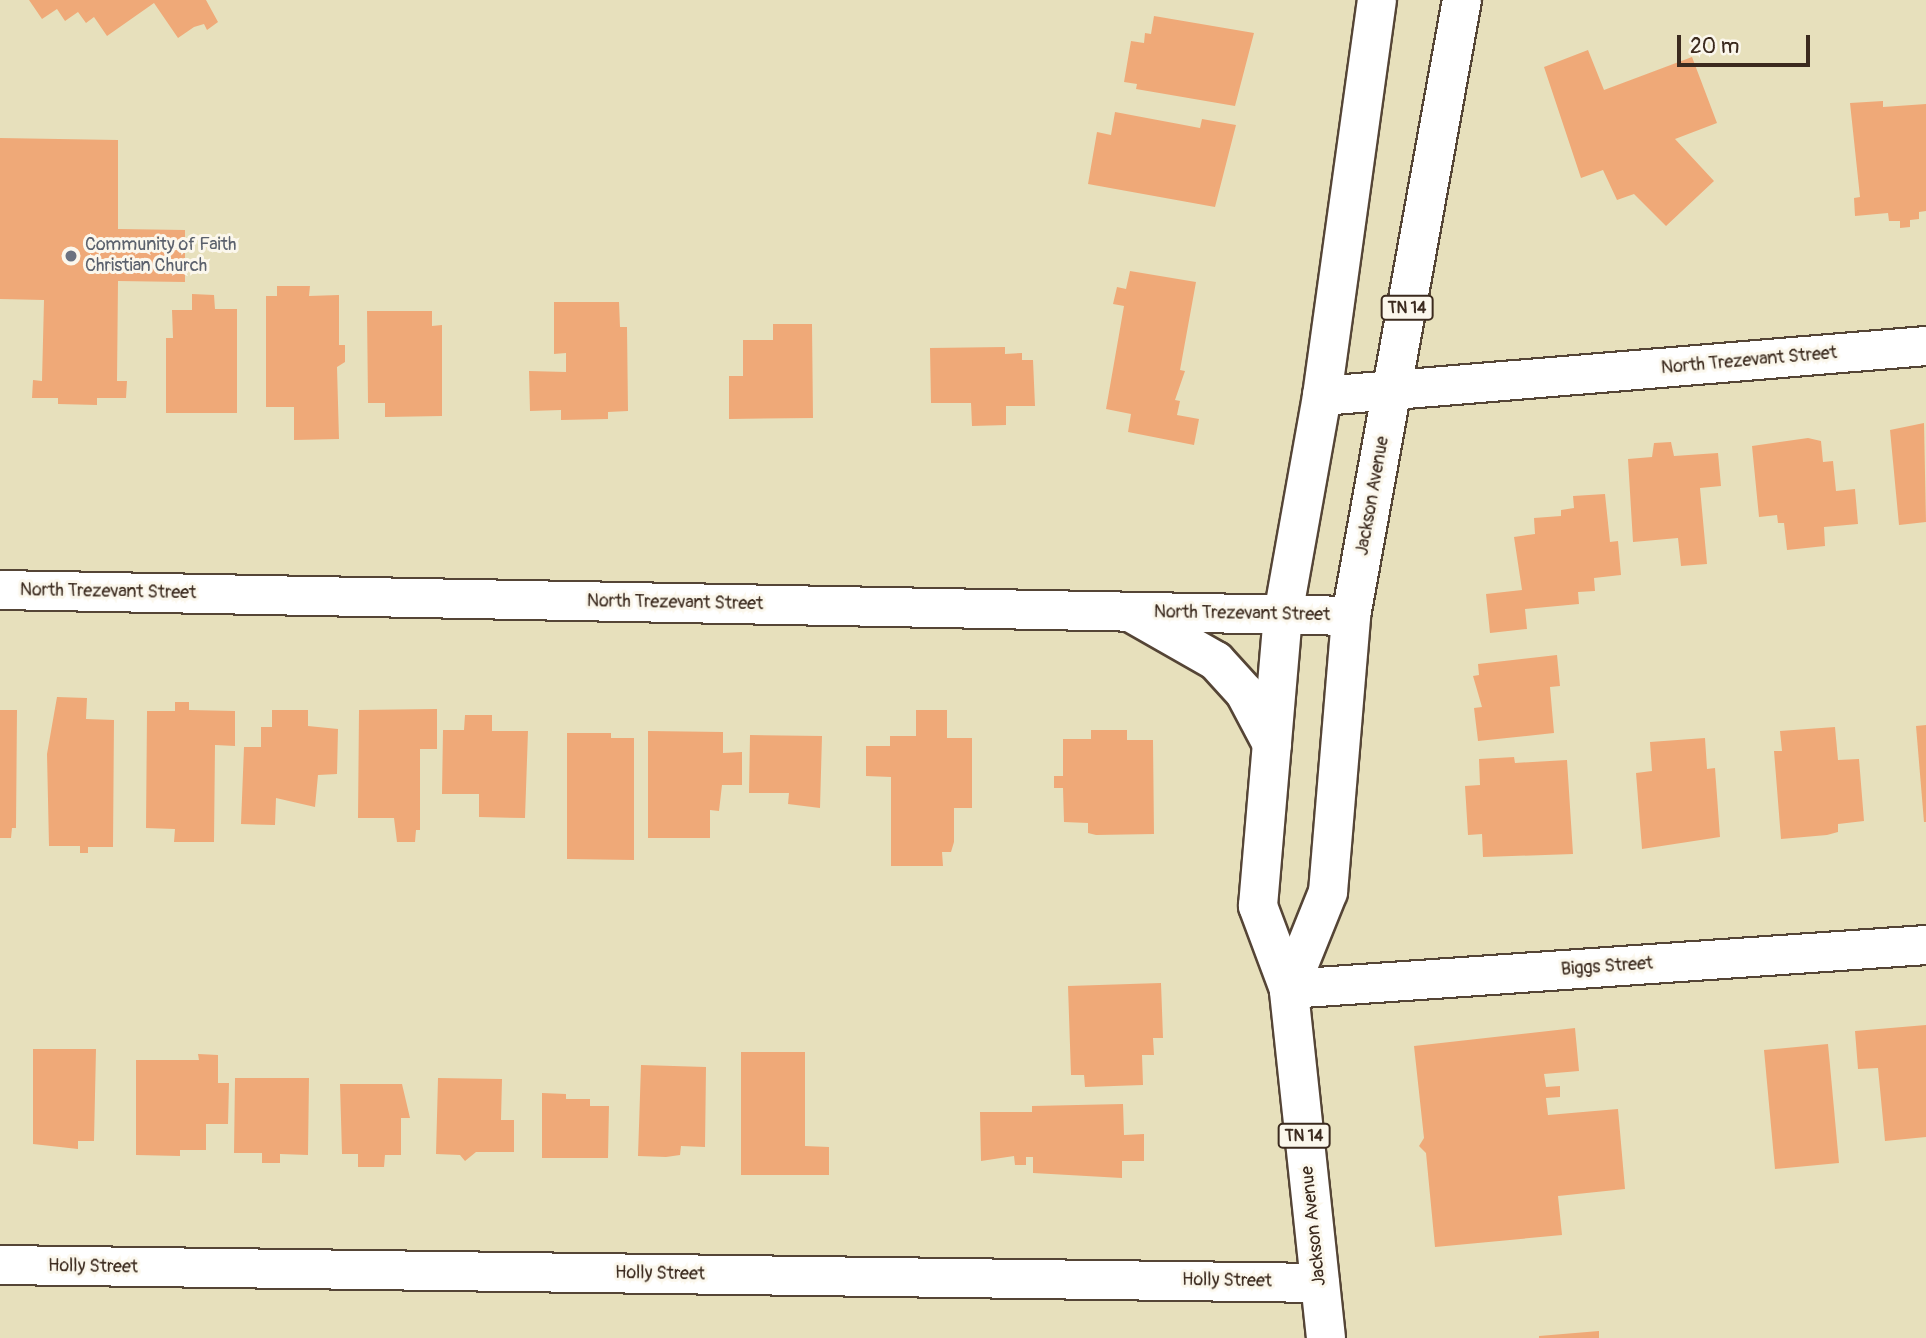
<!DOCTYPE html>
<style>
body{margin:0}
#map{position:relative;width:1926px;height:1338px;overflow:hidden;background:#e7e0bc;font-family:Pangolin,sans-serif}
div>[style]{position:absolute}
.building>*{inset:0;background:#efa978}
.roads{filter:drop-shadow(2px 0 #554536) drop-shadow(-2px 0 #554536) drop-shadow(0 2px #554536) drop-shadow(0 -2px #554536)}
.street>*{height:38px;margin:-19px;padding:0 19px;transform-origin:19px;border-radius:19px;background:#fff}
.primary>*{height:38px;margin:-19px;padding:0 19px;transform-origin:19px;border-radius:19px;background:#fff}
.dots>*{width:19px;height:19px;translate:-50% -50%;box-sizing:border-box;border:4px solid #fbf7ec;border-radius:50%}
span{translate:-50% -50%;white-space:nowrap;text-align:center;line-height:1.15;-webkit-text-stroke:6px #fbf7ec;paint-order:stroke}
.shield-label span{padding:2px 5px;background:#fbf7ec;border:2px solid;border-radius:5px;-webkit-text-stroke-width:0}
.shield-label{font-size:16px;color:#3b2a1e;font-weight:700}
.worship-label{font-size:18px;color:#5b616d}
.left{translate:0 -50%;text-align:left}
.street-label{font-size:18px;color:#3b2a1e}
.scale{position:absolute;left:1677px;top:35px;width:133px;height:32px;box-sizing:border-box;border:4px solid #3b2a1e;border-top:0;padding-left:9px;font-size:21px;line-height:24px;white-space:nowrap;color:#3b2a1e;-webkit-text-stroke:5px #fbf7ec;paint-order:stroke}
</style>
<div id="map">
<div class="building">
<i style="clip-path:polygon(29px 0,206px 0,218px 22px,207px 30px,204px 24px,194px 27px,178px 38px,154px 3px,107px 36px,94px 17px,86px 23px,78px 12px,65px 21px,57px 9px,42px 19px)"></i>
<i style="clip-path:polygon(1154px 16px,1254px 33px,1235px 106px,1136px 89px,1137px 84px,1124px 82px,1131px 41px,1144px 43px,1145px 33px,1151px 34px)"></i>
<i style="clip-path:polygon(1588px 50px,1604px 90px,1692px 57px,1717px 123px,1675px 139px,1714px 181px,1666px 226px,1634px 194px,1617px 200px,1603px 170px,1581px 178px,1544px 67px)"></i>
<i style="clip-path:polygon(1883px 101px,1883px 107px,1926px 104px,1926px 211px,1919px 212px,1919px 219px,1910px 220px,1910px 227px,1900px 228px,1900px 221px,1889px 221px,1888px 213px,1855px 216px,1854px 198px,1860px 197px,1850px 103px)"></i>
<i style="clip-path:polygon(1115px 112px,1200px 128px,1202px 119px,1236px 125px,1215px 207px,1088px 184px,1097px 132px,1111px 135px)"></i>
<i style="clip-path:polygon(0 138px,118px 140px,118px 229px,185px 230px,185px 282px,118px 281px,117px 381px,127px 381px,126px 398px,97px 398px,97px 405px,58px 404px,58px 398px,32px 398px,33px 380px,42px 381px,44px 300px,0 299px)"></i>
<i style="clip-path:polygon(1130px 271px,1196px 282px,1180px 370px,1185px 371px,1175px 400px,1180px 401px,1177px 415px,1199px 419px,1194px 445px,1128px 432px,1131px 414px,1106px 409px,1124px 306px,1113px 304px,1117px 287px,1126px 289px)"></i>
<i style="clip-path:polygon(277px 286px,310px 286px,309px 296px,339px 295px,339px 345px,345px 345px,345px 362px,337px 367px,339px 439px,294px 440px,294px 407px,266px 407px,266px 296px,277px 296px)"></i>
<i style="clip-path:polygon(192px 294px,214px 295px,215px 309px,237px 309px,237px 413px,166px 413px,166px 338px,173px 338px,172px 310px,192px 310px)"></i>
<i style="clip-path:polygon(554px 302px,619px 302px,620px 327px,627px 327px,628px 411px,608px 412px,608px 419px,561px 420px,561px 410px,530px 411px,529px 371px,566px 372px,566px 353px,554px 354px)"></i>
<i style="clip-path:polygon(367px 311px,432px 311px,432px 326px,442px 325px,442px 416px,385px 417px,385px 403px,368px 403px)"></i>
<i style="clip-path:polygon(773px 324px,812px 324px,813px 418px,729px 419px,729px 376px,743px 376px,743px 340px,773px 340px)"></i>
<i style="clip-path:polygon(1005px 347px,1005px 354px,1022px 353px,1022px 360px,1033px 360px,1035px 406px,1006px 406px,1006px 425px,972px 426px,971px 403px,931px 403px,930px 348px)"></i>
<i style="clip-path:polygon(1924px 423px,1926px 522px,1899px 525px,1890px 430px)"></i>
<i style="clip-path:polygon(1808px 438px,1821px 441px,1823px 462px,1833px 461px,1836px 491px,1855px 489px,1858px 524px,1824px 527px,1825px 546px,1787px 550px,1784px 523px,1778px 523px,1777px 515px,1759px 517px,1752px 446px)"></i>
<i style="clip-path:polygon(1671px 442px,1674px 456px,1718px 453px,1721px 486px,1700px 488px,1707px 564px,1681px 566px,1678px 538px,1633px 542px,1628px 459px,1652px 457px,1654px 443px)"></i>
<i style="clip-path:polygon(1605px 494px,1610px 542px,1618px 541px,1621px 575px,1594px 578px,1595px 591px,1578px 592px,1579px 604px,1525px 609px,1527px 629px,1490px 633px,1486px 594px,1522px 590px,1514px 537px,1535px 534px,1534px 518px,1561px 516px,1561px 510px,1574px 508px,1573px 496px)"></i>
<i style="clip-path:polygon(1557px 655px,1560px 686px,1550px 687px,1554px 733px,1478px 741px,1474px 708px,1482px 707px,1473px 676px,1479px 675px,1478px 664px)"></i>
<i style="clip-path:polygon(57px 697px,87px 698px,86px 719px,114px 720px,113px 847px,88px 847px,88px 853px,80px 853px,80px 846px,49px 846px,47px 754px)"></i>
<i style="clip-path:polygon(175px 702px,189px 702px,189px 710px,235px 711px,235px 746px,215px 745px,214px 842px,174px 842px,175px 829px,146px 828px,147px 711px,175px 711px)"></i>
<i style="clip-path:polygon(437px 709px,437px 749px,420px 749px,420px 830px,416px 830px,415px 842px,397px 842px,394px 818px,358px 818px,359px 710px)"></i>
<i style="clip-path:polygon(0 710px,17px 710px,16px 828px,12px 828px,11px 838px,0 838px)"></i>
<i style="clip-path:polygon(272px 710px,308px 710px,308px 726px,338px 729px,337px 774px,318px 775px,315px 807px,276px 798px,275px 825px,241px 824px,244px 747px,261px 747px,261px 727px,272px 727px)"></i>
<i style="clip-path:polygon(916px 710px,947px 710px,947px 738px,972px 738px,972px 808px,954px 808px,954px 842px,951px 852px,942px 852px,943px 866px,891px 866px,891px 777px,866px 776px,866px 746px,890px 746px,890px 736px,916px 736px)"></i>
<i style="clip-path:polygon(465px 715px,492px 715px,492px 731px,528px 731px,525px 818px,479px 817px,479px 794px,442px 794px,443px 730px,464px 730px)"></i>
<i style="clip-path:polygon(1926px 725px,1926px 822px,1924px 822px,1916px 726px)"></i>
<i style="clip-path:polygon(1835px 727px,1838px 760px,1859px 759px,1864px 821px,1838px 824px,1838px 832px,1827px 835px,1781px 839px,1774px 751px,1782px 751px,1780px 731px)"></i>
<i style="clip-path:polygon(1091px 730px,1127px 730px,1127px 740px,1153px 740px,1154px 834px,1096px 835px,1088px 833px,1088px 823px,1064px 822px,1063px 788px,1054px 788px,1054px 776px,1063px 776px,1063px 739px,1091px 739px)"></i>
<i style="clip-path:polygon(648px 731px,723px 732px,723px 753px,742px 752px,742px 785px,722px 785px,719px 811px,710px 810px,710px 838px,648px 838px)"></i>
<i style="clip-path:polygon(567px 733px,611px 733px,611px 738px,634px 738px,634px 860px,567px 859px)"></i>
<i style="clip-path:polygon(750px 735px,822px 736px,820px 808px,788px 804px,789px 793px,749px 793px)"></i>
<i style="clip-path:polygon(1705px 738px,1707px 769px,1715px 768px,1720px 837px,1642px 849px,1636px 773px,1652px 771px,1650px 742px)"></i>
<i style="clip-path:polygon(1514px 757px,1515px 763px,1567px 760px,1573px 854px,1483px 857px,1482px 834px,1468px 835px,1465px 786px,1480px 785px,1479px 759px)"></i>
<i style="clip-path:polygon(1161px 983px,1163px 1038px,1153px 1038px,1154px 1055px,1142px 1055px,1143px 1085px,1085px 1087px,1084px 1075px,1071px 1075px,1068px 986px)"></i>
<i style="clip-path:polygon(1926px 1025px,1926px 1137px,1885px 1141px,1878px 1068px,1858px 1069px,1855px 1031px)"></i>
<i style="clip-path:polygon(1575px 1028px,1579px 1071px,1544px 1074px,1546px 1087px,1560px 1086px,1560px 1097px,1546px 1098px,1548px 1115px,1618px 1109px,1625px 1189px,1558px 1196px,1562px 1235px,1435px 1247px,1426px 1153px,1419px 1146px,1424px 1138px,1414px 1046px)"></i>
<i style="clip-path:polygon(1828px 1044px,1839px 1163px,1775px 1169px,1764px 1050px)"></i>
<i style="clip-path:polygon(33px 1049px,96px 1049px,94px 1141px,78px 1141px,78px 1149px,33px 1144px)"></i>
<i style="clip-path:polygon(741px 1052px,805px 1052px,805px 1146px,829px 1147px,829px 1175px,741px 1175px)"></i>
<i style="clip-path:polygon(198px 1054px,218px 1055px,218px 1083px,229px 1083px,228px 1124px,206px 1124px,206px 1150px,180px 1150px,180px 1156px,136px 1155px,136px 1060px,199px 1060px)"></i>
<i style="clip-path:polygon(641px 1065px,706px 1067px,705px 1147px,681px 1146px,680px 1155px,666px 1157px,638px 1156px)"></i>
<i style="clip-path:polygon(235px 1078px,309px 1078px,308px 1155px,280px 1154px,280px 1163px,262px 1163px,262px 1153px,234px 1153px)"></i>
<i style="clip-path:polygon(438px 1078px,502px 1079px,501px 1120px,514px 1120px,514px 1152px,476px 1152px,465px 1161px,460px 1155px,436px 1154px)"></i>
<i style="clip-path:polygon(340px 1084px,402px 1084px,410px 1118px,401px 1118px,401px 1155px,385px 1155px,384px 1167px,358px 1167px,358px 1154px,342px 1154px)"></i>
<i style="clip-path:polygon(542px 1093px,566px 1094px,566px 1099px,590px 1099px,590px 1106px,609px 1106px,608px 1158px,542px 1158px)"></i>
<i style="clip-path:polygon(1123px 1104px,1124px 1135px,1144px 1134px,1144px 1161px,1122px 1161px,1122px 1178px,1033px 1173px,1033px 1157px,1026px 1157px,1026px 1165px,1015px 1165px,1014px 1156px,981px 1161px,980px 1112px,1032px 1112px,1032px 1106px)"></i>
<i style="clip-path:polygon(1599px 1331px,1599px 1338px,1539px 1338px,1539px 1336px)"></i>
</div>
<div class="roads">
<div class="street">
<i style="left:1322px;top:396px;width:606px;rotate:-4.73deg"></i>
<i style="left:1289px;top:989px;width:639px;rotate:-3.95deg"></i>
<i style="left:0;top:1265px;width:1320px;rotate:0.78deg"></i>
</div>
<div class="primary">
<i style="left:0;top:590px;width:1351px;rotate:1.1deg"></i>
<i style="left:1130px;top:612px;width:99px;rotate:29.7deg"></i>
<i style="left:1216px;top:661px;width:43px;rotate:47.8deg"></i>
<i style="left:1245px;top:693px;width:58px;rotate:62.1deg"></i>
<i style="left:1289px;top:989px;width:105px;rotate:-68.1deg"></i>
<i style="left:1328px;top:892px;width:277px;rotate:-85.2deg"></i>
<i style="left:1351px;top:616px;width:626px;rotate:-79.79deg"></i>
<i style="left:1326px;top:1338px;width:351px;rotate:-96.1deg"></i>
<i style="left:1289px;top:989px;width:89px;rotate:-110.5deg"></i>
<i style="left:1258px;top:906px;width:292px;rotate:-85.1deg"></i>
<i style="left:1283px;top:615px;width:222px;rotate:-79.9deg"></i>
<i style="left:1322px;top:396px;width:400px;rotate:-82.1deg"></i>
</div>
</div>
<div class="dots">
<i style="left:71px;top:256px;background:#6b7280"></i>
</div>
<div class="shield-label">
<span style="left:1407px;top:308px">TN 14</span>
<span style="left:1304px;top:1136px">TN 14</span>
</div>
<div class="worship-label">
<span class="left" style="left:85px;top:256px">Community of Faith<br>Christian Church</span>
</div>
<div class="street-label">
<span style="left:1749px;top:361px;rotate:-5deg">North Trezevant Street</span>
<span style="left:1373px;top:496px;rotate:-80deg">Jackson Avenue</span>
<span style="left:108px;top:592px;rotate:1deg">North Trezevant Street</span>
<span style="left:675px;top:603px;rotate:1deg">North Trezevant Street</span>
<span style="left:1242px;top:614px;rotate:1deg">North Trezevant Street</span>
<span style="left:1607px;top:967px;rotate:-4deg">Biggs Street</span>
<span style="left:1314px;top:1226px;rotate:-96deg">Jackson Avenue</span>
<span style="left:93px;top:1267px;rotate:1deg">Holly Street</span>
<span style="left:660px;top:1274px;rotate:1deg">Holly Street</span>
<span style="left:1227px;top:1281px;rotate:1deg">Holly Street</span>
</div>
<div class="scale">20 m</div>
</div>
